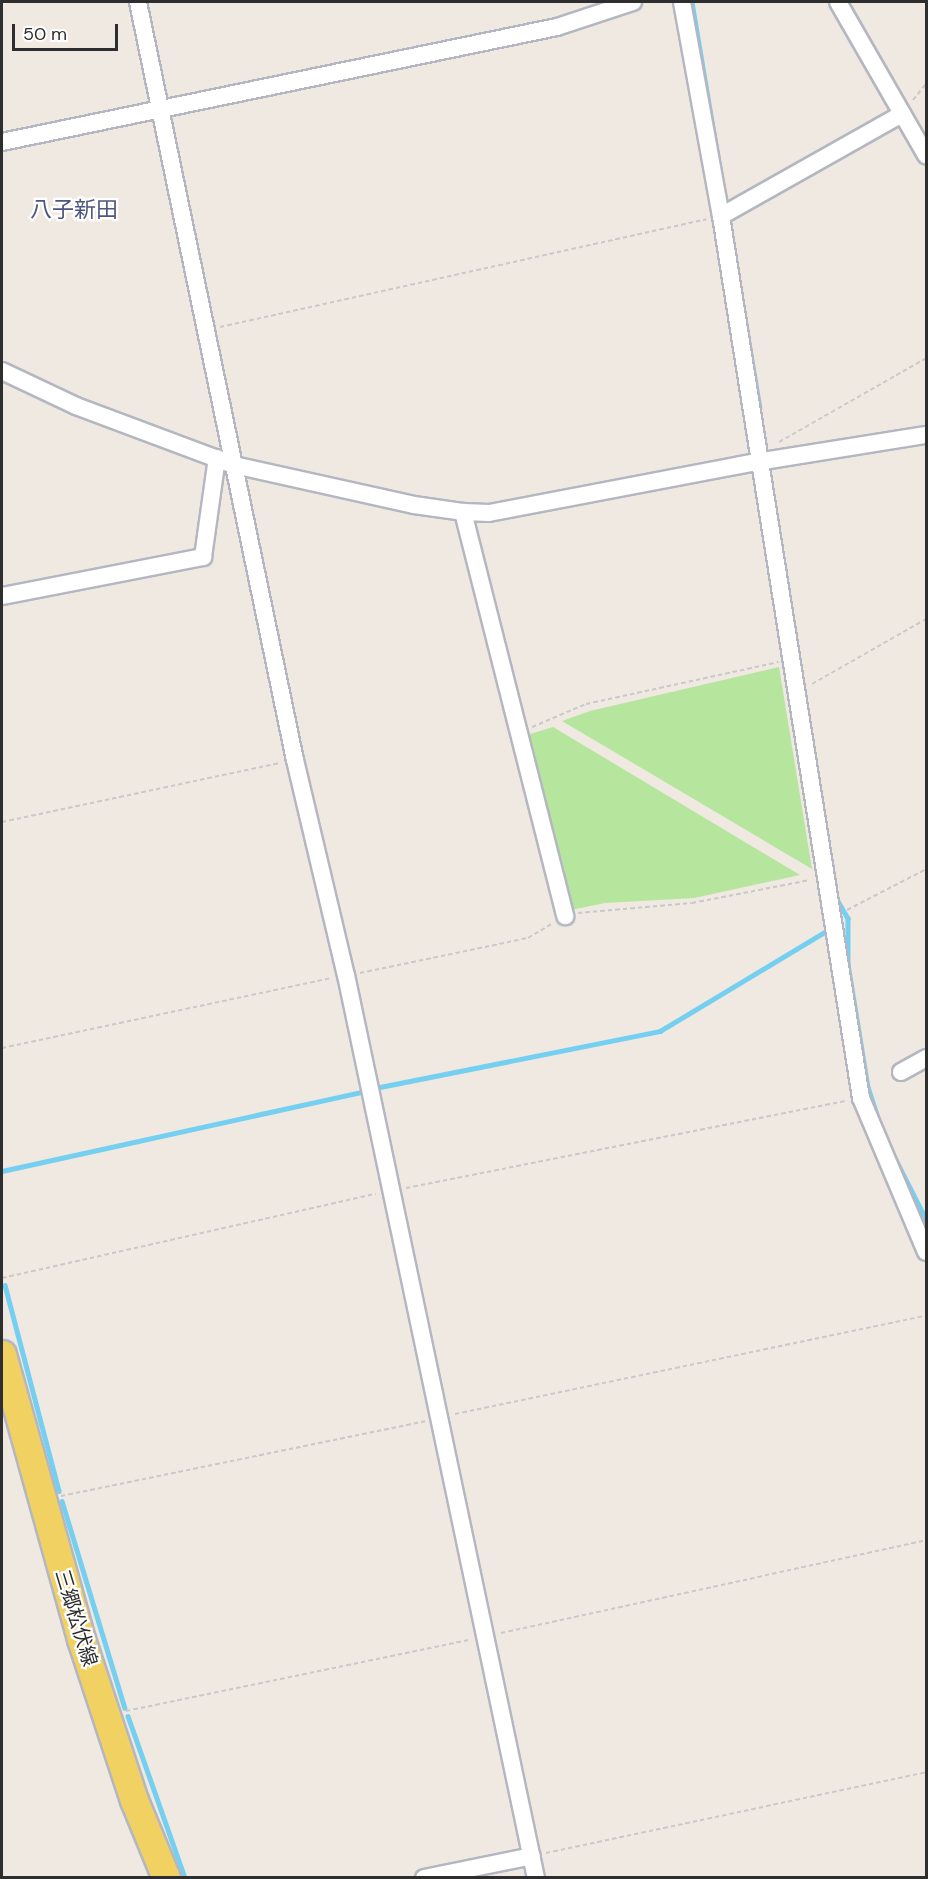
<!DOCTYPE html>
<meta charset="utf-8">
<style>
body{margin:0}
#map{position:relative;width:928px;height:1879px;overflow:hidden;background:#efe9e1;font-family:"DM Sans","Noto Sans JP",sans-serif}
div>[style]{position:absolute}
.green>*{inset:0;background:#b6e59e}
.stream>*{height:4.5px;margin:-2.25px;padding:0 2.25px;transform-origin:2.25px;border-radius:2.25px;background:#75cff0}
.path>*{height:2px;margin-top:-1px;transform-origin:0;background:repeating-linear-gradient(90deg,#c9c9c9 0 4.5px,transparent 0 7.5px)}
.roads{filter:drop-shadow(2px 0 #b4b7c1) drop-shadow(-2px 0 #b4b7c1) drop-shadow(0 2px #b4b7c1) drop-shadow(0 -2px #b4b7c1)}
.street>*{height:16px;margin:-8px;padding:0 8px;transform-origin:8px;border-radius:8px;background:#fff}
.primary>*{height:27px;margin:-13.5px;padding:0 13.5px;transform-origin:13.5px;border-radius:13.5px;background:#f2d163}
span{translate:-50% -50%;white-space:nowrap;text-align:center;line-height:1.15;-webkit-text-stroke:4.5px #fff;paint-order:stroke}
.street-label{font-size:20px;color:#2e2e2e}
.quarter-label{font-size:22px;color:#4d5680}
.frame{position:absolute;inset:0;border:3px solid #2e2e2e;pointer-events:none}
.scale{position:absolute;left:12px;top:24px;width:106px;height:27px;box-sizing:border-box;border:3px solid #2e2e2e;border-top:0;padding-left:8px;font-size:18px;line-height:21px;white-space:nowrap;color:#2e2e2e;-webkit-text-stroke:4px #fff;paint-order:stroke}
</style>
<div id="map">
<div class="green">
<i style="clip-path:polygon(779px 667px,812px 869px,562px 721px,590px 711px)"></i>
<i style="clip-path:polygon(553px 727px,800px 875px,694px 898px,605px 903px,571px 910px,527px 735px)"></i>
</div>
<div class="stream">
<i style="left:692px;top:2px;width:411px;rotate:80.5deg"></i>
<i style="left:831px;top:860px;width:24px;rotate:81deg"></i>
<i style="left:838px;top:901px;width:20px;rotate:60deg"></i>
<i style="left:848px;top:918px;width:46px;rotate:90deg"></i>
<i style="left:848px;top:964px;width:125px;rotate:80.8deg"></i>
<i style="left:868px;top:1087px;width:38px;rotate:72deg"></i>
<i style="left:375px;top:1088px;width:291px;rotate:-11.3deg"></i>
<i style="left:660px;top:1031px;width:198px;rotate:-31deg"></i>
<i style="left:894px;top:1156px;width:71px;rotate:63.1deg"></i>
<i style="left:2px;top:1171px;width:374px;rotate:-12.4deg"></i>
<i style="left:5px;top:1285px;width:213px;rotate:75.3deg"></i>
<i style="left:62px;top:1501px;width:216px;rotate:73.1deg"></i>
<i style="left:128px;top:1716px;width:172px;rotate:70.6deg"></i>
</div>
<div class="path">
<i style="left:913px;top:100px;width:21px;rotate:-51deg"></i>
<i style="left:220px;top:327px;width:498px;rotate:-12.5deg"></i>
<i style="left:779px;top:442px;width:169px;rotate:-29.7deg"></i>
<i style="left:812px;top:684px;width:131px;rotate:-29.7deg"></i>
<i style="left:532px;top:727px;width:59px;rotate:-23.1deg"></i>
<i style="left:586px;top:704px;width:197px;rotate:-12.3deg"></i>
<i style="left:2px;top:822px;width:284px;rotate:-12deg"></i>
<i style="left:847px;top:910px;width:89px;rotate:-27.4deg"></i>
<i style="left:578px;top:913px;width:114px;rotate:-5deg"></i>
<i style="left:692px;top:903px;width:120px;rotate:-11deg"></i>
<i style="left:360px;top:973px;width:172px;rotate:-11.8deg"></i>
<i style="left:528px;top:938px;width:27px;rotate:-31deg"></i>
<i style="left:2px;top:1048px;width:336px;rotate:-12deg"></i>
<i style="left:406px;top:1188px;width:449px;rotate:-11.2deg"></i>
<i style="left:2px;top:1278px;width:383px;rotate:-12.7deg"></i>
<i style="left:455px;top:1414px;width:481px;rotate:-11.8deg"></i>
<i style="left:61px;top:1496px;width:373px;rotate:-11.6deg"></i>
<i style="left:501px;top:1633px;width:435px;rotate:-12.3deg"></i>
<i style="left:126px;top:1711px;width:350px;rotate:-11.7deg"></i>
<i style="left:546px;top:1853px;width:389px;rotate:-12deg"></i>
</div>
<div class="roads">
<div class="street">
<i style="left:138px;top:2px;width:774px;rotate:78.3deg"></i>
<i style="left:295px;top:760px;width:221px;rotate:76.7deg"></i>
<i style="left:346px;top:975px;width:923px;rotate:78.12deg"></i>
<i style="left:682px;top:2px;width:218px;rotate:79.7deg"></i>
<i style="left:721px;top:216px;width:893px;rotate:80.98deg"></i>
<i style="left:861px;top:1098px;width:167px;rotate:67.1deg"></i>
<i style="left:838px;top:2px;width:177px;rotate:60.1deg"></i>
<i style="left:2px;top:142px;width:567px;rotate:-11.71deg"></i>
<i style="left:557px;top:27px;width:80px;rotate:-18.2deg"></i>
<i style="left:721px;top:216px;width:208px;rotate:-29.4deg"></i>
<i style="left:2px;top:371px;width:82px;rotate:25.3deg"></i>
<i style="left:76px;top:406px;width:169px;rotate:20.5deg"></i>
<i style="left:234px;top:465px;width:184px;rotate:12.5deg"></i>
<i style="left:414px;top:505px;width:49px;rotate:8.1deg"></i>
<i style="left:463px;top:512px;width:26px;rotate:2deg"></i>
<i style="left:489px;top:513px;width:273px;rotate:-10.8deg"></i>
<i style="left:757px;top:462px;width:171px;rotate:-9.1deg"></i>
<i style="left:463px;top:512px;width:417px;rotate:75.8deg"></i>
<i style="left:2px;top:596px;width:205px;rotate:-11deg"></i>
<i style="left:203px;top:557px;width:100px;rotate:-82deg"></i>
<i style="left:901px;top:1072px;width:29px;rotate:-29deg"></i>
<i style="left:424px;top:1878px;width:110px;rotate:-11.5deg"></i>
</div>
<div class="primary">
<i style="left:2px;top:1354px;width:296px;rotate:74.5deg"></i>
<i style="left:81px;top:1639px;width:169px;rotate:71.8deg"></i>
<i style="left:134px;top:1800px;width:84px;rotate:67.7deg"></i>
</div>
</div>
<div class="street-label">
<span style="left:76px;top:1618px;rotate:73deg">三郷松伏線</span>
</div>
<div class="quarter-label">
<span style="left:74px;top:210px">八子新田</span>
</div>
<div class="frame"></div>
<div class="scale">50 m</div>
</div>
